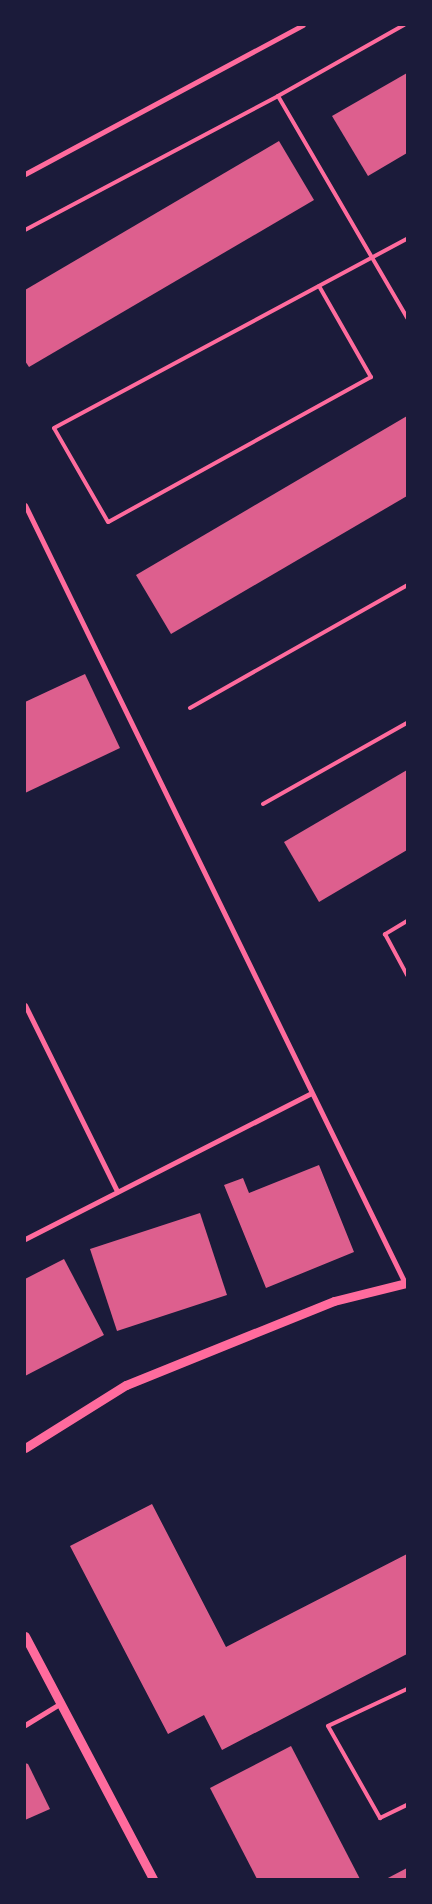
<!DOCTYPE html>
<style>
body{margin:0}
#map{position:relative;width:432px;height:1904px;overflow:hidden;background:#1b1b3a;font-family:"Roboto Condensed",sans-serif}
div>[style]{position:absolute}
.building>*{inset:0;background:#dd5f8e}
.service>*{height:4px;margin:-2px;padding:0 2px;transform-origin:2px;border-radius:2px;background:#ff6b9d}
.minor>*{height:5px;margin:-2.5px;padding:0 2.5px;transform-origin:2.5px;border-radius:2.5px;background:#ff6b9d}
.tertiary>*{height:9px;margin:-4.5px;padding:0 4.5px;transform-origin:4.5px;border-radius:4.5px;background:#ff6b9d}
span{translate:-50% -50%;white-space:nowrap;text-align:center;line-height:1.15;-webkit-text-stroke:4px #1b1b3a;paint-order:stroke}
.frame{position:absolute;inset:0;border:26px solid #1b1b3a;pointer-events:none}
</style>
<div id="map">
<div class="building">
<i style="clip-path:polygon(407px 73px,407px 153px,368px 176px,332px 116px)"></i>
<i style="clip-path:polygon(279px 141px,314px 200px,29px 367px,25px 361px,25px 290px)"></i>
<i style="clip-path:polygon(407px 416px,407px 496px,171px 634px,136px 575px)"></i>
<i style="clip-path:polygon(85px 674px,120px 748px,25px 793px,25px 702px)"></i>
<i style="clip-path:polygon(407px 770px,407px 850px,319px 902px,284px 842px)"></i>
<i style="clip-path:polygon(319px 1165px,354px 1252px,266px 1288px,224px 1185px,243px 1178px,249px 1193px)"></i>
<i style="clip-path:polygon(200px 1213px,227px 1295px,117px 1331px,90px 1249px)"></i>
<i style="clip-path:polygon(64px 1259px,104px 1335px,25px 1376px,25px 1279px)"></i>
<i style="clip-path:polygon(152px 1504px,226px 1647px,407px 1554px,407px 1654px,222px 1750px,204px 1715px,168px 1734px,70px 1546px)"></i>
<i style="clip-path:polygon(291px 1746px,360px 1879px,257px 1879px,210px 1788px)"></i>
<i style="clip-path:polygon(25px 1763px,28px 1764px,50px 1809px,25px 1820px)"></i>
<i style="clip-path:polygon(407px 1868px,407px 1879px,386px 1879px)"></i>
</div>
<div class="service">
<i style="left:278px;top:96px;width:257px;rotate:59.8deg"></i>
<i style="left:25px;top:230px;width:286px;rotate:-27.9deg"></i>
<i style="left:278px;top:96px;width:145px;rotate:-29.4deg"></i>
<i style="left:319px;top:286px;width:105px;rotate:60.3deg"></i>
<i style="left:371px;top:377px;width:300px;rotate:151.1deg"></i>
<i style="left:108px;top:522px;width:108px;rotate:-119.9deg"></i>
<i style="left:54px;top:428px;width:400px;rotate:-28.2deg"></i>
<i style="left:190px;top:708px;width:249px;rotate:-29.5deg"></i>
<i style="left:263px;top:804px;width:165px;rotate:-29.4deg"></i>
<i style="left:407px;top:921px;width:26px;rotate:149deg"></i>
<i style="left:385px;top:934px;width:47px;rotate:61.8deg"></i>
<i style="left:407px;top:1689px;width:87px;rotate:154.9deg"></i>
<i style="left:328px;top:1726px;width:106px;rotate:60.5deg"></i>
<i style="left:380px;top:1818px;width:30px;rotate:-26deg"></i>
</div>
<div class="minor">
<i style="left:25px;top:174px;width:315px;rotate:-28.2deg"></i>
<i style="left:25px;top:505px;width:866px;rotate:63.97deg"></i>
<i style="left:25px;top:1005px;width:208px;rotate:63.7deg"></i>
<i style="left:25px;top:1239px;width:321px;rotate:-27deg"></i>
<i style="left:25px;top:1725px;width:42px;rotate:-31.4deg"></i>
</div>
<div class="tertiary">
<i style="left:25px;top:1448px;width:119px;rotate:-32deg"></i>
<i style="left:126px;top:1385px;width:224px;rotate:-22deg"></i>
<i style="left:334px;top:1301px;width:75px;rotate:-13.9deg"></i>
<i style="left:25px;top:1636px;width:275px;rotate:62.2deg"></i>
</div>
<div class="frame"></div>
</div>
